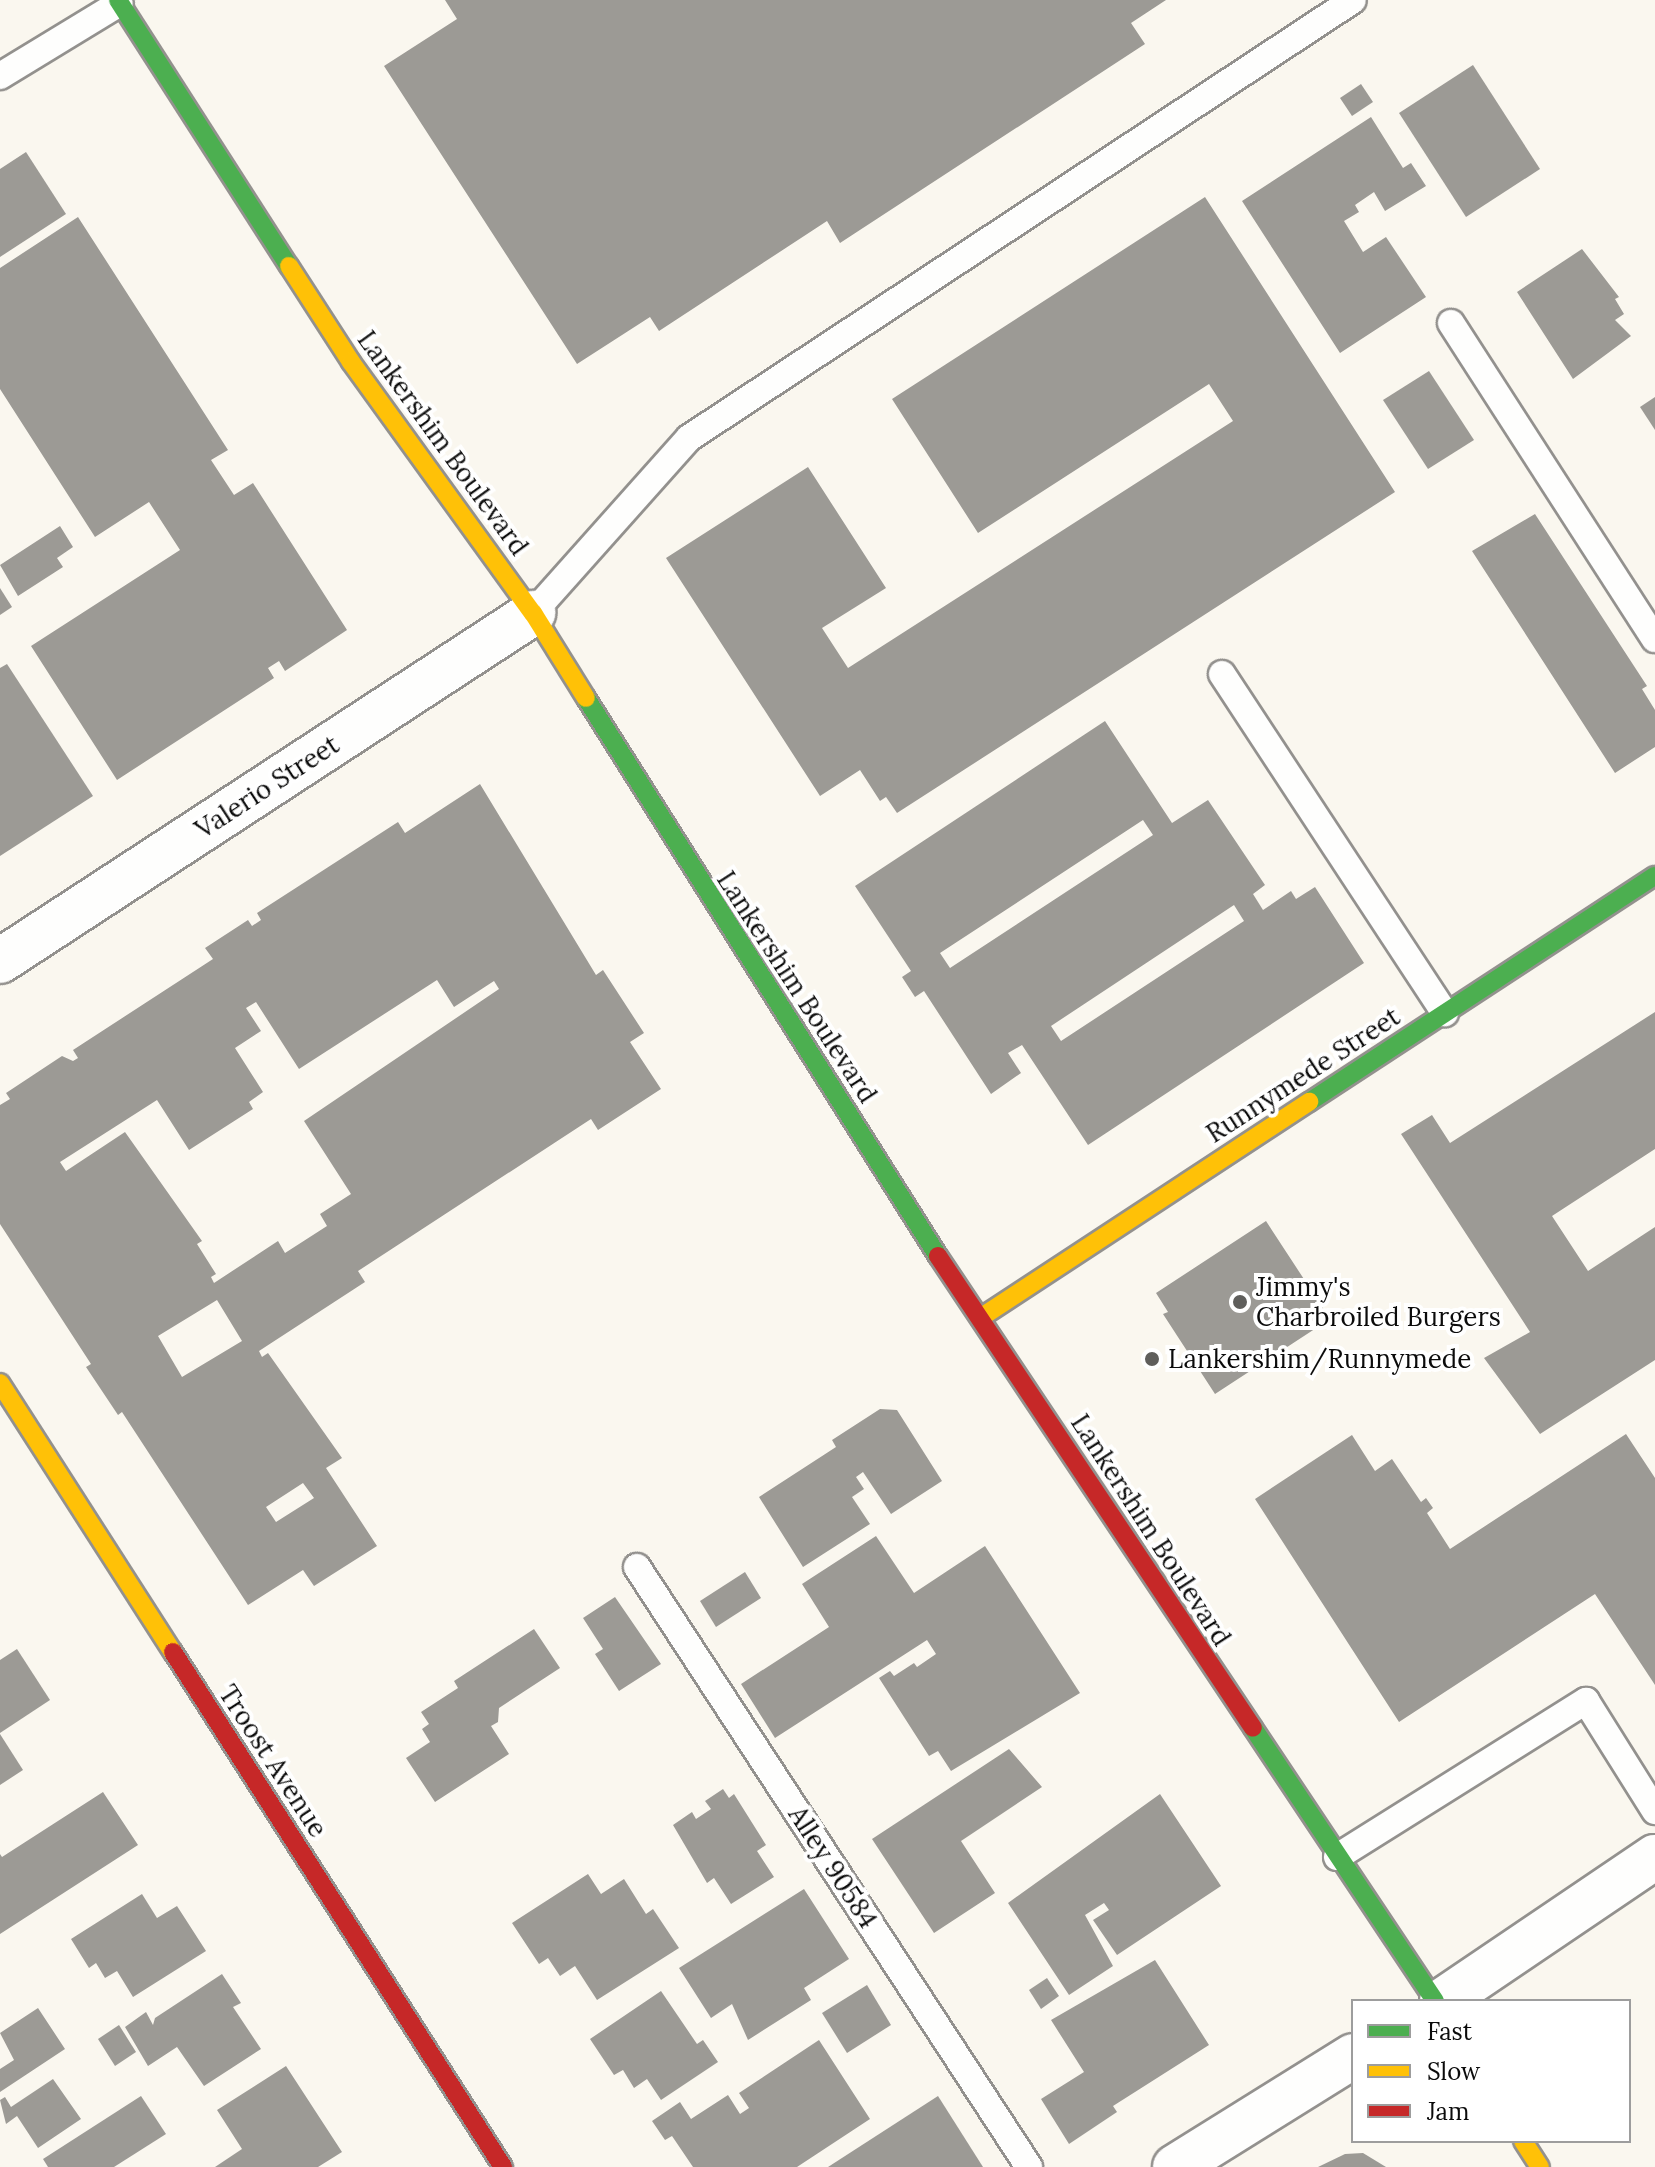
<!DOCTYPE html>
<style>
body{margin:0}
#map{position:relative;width:1655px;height:2167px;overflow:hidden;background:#faf7ef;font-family:Lora,serif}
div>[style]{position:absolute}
.building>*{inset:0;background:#9c9a95}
.roads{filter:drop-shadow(2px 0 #93918e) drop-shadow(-2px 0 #93918e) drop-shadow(0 2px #93918e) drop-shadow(0 -2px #93918e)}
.lane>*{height:26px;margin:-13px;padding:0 13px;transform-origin:13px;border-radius:13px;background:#fefefd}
.street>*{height:44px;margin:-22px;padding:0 22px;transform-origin:22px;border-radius:22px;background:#fefefd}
.fast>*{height:18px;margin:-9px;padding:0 9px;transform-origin:9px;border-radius:9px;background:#4caf50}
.slow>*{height:18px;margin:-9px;padding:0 9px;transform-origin:9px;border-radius:9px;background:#ffc107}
.jam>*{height:18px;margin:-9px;padding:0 9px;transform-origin:9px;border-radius:9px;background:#c62828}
.dots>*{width:22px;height:22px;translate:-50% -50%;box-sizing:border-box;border:4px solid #fff;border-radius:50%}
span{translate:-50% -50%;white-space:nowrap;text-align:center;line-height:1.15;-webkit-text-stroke:8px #fff;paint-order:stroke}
.street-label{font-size:26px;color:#0b0b0b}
.poi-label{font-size:26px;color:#0b0b0b}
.left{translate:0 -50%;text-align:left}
.legend{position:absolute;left:1351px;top:1999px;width:280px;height:144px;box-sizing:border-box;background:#fff;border:2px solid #9d9d9d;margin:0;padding:10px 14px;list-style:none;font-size:24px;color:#0b0b0b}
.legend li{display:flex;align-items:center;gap:16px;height:40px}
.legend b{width:40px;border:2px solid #9d9d9d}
</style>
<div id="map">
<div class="building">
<i style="clip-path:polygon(445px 0,1166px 0,1131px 23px,1145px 44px,840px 243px,827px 221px,659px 331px,650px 317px,577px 364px,384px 66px,457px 19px)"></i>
<i style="clip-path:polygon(1473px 65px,1540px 169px,1466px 217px,1399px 113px)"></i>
<i style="clip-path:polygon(1361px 84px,1373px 102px,1352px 116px,1340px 98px)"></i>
<i style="clip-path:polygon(1371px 117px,1403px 168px,1411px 163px,1426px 186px,1385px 211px,1374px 192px,1355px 205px,1359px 212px,1344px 221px,1363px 252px,1386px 237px,1426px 297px,1340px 353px,1242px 201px)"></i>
<i style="clip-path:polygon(26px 152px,66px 214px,0 257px,0 169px)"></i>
<i style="clip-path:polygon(1205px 197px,1395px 492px,897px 813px,886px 797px,880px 801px,860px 770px,820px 796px,666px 558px,808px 467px,886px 588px,822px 628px,848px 668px,1233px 421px,1209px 384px,978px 533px,892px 399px)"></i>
<i style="clip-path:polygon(78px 217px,228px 450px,211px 460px,234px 495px,253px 483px,347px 630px,285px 671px,279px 661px,268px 668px,274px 678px,117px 780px,31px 646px,180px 550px,149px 502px,95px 537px,0 389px,0 268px)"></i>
<i style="clip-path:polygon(1582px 249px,1619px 297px,1615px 299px,1624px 314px,1615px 320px,1631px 336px,1573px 379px,1517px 292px)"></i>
<i style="clip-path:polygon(1429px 371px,1474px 440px,1428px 469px,1383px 400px)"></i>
<i style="clip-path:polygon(1655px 397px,1655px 430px,1640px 407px)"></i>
<i style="clip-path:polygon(1535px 514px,1647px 686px,1642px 689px,1655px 710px,1655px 747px,1615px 773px,1472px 551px)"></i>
<i style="clip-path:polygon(60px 526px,73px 547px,57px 558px,63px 567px,18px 596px,0 565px)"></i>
<i style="clip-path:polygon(0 588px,12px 607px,0 615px)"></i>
<i style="clip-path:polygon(7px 664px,93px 796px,0 856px,0 668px)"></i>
<i style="clip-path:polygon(evenodd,1105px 721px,1172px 823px,1208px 800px,1265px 885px,1253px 894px,1263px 910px,1291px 891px,1296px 899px,1315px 887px,1364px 963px,1088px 1145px,1022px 1045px,1008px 1053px,1021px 1073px,991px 1094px,924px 991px,915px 997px,902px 977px,911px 971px,855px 886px,1105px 721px,1143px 820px,1153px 835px,950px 968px,940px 953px,1143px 820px,1105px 721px,1234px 905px,1244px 921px,1061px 1041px,1051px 1026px,1234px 905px)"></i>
<i style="clip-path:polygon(evenodd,480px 784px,596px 975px,603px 970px,644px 1033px,630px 1042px,661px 1089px,598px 1130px,591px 1119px,358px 1271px,365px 1282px,259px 1351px,262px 1357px,268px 1353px,342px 1458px,326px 1468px,377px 1546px,314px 1586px,303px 1570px,248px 1605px,122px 1412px,118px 1415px,86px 1367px,91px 1364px,0 1224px,0 1105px,10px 1099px,6px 1093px,62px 1056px,73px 1061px,78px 1058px,73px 1050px,213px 959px,205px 948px,248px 920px,252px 926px,261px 920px,257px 913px,398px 822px,405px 833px,480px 784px,437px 980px,454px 1007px,494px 981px,499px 989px,304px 1121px,351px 1194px,320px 1214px,327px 1226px,285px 1253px,278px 1241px,214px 1283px,211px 1277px,216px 1274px,197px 1244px,202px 1241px,125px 1132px,66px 1171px,60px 1162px,157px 1100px,189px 1150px,253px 1109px,249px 1102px,263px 1092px,235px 1048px,261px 1031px,246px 1008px,256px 1002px,299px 1069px,437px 980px,480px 784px,217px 1300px,242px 1341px,182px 1377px,158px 1336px,217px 1300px,480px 784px,303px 1483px,314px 1498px,276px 1522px,266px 1507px,303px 1483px)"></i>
<i style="clip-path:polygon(1655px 1012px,1655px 1149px,1552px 1216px,1588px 1271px,1655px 1227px,1655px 1360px,1540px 1434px,1484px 1358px,1530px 1332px,1401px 1134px,1432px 1115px,1450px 1143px)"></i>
<i style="clip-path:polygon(1266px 1221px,1330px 1319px,1215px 1394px,1163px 1314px,1168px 1312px,1156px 1293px)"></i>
<i style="clip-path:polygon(880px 1409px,897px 1410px,942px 1481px,891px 1514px,863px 1472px,856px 1477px,864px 1489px,852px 1497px,870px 1524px,803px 1567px,759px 1497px,836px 1447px,832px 1440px)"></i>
<i style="clip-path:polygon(1626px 1434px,1655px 1478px,1655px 1685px,1595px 1594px,1399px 1722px,1255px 1499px,1352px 1435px,1375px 1471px,1392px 1459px,1421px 1502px,1426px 1498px,1433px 1508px,1427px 1513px,1450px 1549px)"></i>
<i style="clip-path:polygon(876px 1536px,914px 1593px,985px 1546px,1080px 1693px,951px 1771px,938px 1751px,929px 1756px,879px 1678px,890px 1671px,894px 1676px,914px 1663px,917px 1667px,936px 1654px,927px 1640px,775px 1738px,741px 1684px,829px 1627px,802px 1584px)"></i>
<i style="clip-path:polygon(745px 1572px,761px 1598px,716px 1627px,700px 1601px)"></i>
<i style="clip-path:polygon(615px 1597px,661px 1664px,619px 1691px,595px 1654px,603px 1649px,583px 1618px)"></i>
<i style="clip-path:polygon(534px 1629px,560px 1668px,499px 1708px,498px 1722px,491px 1726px,509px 1754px,435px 1802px,406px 1758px,430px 1742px,422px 1729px,429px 1724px,421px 1712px,458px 1688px,454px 1681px)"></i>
<i style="clip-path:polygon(17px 1649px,50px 1700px,0 1733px,0 1660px)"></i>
<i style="clip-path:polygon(0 1734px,23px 1770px,0 1785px)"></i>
<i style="clip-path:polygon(1009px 1749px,1042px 1787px,961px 1841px,995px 1893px,934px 1933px,872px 1839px)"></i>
<i style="clip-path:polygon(723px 1789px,729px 1798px,734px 1794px,766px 1845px,757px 1851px,774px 1877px,731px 1904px,714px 1878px,707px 1883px,673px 1825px,692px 1812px,696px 1819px,711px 1809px,705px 1801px)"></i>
<i style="clip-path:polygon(103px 1792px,138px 1845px,0 1934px,0 1854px,2px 1857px)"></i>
<i style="clip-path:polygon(1160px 1794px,1221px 1886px,1117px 1955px,1093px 1920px,1109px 1910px,1104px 1903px,1085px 1915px,1113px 1966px,1069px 1995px,1008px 1903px)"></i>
<i style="clip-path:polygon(588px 1874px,601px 1894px,624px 1879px,646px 1914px,653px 1909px,679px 1948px,597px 2000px,575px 1966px,560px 1976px,548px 1958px,539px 1964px,512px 1923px)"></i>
<i style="clip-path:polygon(804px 1889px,849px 1959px,804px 1988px,811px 2000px,748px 2040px,732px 2004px,711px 2018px,679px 1968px)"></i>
<i style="clip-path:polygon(142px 1894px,157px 1918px,177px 1906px,206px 1951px,133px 1997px,117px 1971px,105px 1978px,96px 1963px,89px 1968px,71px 1939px)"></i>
<i style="clip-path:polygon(1155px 1960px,1209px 2045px,1113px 2106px,1117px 2112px,1069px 2144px,1041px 2099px,1084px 2072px,1051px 2020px)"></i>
<i style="clip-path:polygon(222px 1974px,241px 2003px,233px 2007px,261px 2049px,204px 2086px,177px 2047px,148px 2066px,125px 2027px,146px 2012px,153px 2025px,155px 2018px)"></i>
<i style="clip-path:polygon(1047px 1978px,1059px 1996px,1041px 2009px,1029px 1990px)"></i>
<i style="clip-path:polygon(867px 1985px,891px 2025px,847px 2053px,822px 2013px)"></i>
<i style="clip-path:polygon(661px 1991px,697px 2044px,703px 2040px,718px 2062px,661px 2100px,647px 2079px,634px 2088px,623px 2070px,614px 2075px,590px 2039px)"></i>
<i style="clip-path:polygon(38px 2008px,65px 2049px,0 2092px,0 2069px,14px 2060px,0 2033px)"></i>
<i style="clip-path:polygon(119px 2025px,136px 2052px,115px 2066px,98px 2039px)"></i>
<i style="clip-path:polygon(819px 2040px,870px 2119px,797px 2167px,693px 2167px,672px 2136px,665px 2140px,652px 2121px,680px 2102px,691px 2119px,728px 2095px,740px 2114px,749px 2108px,739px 2093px)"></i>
<i style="clip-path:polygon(286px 2066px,342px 2152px,318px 2167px,215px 2167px,242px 2149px,217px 2110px)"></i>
<i style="clip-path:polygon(53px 2079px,81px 2119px,38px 2148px,17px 2116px,6px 2124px,0 2100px,5px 2097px,11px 2107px)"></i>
<i style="clip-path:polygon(141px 2096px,166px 2134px,114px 2167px,48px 2167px,43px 2159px)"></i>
<i style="clip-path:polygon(938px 2096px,983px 2167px,828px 2167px)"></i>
<i style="clip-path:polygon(1363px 2153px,1386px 2167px,1318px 2167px,1345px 2154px)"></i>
</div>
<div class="roads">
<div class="lane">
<i style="left:0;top:76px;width:140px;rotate:-31.3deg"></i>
<i style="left:1451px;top:323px;width:376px;rotate:57.2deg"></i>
<i style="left:533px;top:613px;width:234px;rotate:-48.3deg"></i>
<i style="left:689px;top:438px;width:795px;rotate:-33.41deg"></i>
<i style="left:1222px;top:674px;width:406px;rotate:56.7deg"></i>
<i style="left:637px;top:1567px;width:717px;rotate:56.84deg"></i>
<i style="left:1337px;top:1857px;width:294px;rotate:-32.1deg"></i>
<i style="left:1586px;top:1701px;width:130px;rotate:57.9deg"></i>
</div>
<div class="street">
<i style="left:0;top:961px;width:637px;rotate:-33.14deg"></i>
<i style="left:1442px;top:2001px;width:257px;rotate:-34.1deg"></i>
<i style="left:1175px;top:2167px;width:210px;rotate:-31.9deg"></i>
</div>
<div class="fast">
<i style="left:118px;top:0;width:316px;rotate:57.3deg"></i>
<i style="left:586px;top:698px;width:660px;rotate:57.76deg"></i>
<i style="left:1309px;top:1102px;width:413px;rotate:-33.2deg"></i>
<i style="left:1253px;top:1728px;width:328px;rotate:56.3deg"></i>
</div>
<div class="slow">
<i style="left:289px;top:266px;width:114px;rotate:57.1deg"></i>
<i style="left:351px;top:362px;width:310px;rotate:54.1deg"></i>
<i style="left:533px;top:613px;width:100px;rotate:58.1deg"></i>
<i style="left:980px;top:1318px;width:394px;rotate:-33.3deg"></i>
<i style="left:0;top:1383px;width:320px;rotate:57.3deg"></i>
<i style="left:1523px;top:2141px;width:31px;rotate:57deg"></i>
</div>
<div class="jam">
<i style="left:938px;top:1256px;width:567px;rotate:56.28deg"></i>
<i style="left:173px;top:1652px;width:612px;rotate:57.35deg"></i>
</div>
</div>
<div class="dots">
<i style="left:1240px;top:1302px;background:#5f5e5b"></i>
<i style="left:1152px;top:1359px;background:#5f5e5b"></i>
</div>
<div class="street-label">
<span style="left:443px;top:443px;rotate:54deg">Lankershim Boulevard</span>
<span style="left:267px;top:787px;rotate:-33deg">Valerio Street</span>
<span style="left:797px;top:987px;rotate:57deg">Lankershim Boulevard</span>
<span style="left:1303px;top:1075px;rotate:-33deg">Runnymede Street</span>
<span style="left:1151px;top:1530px;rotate:57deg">Lankershim Boulevard</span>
<span style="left:273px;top:1761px;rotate:57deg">Troost Avenue</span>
<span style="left:833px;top:1867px;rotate:57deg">Alley 90584</span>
</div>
<div class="poi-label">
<span class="left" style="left:1256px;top:1302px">Jimmy's<br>Charbroiled Burgers</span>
<span class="left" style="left:1168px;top:1359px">Lankershim/Runnymede</span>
</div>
<ul class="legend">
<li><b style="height:10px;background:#4caf50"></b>Fast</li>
<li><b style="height:10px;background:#ffc107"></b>Slow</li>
<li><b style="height:10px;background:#c62828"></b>Jam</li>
</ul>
</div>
